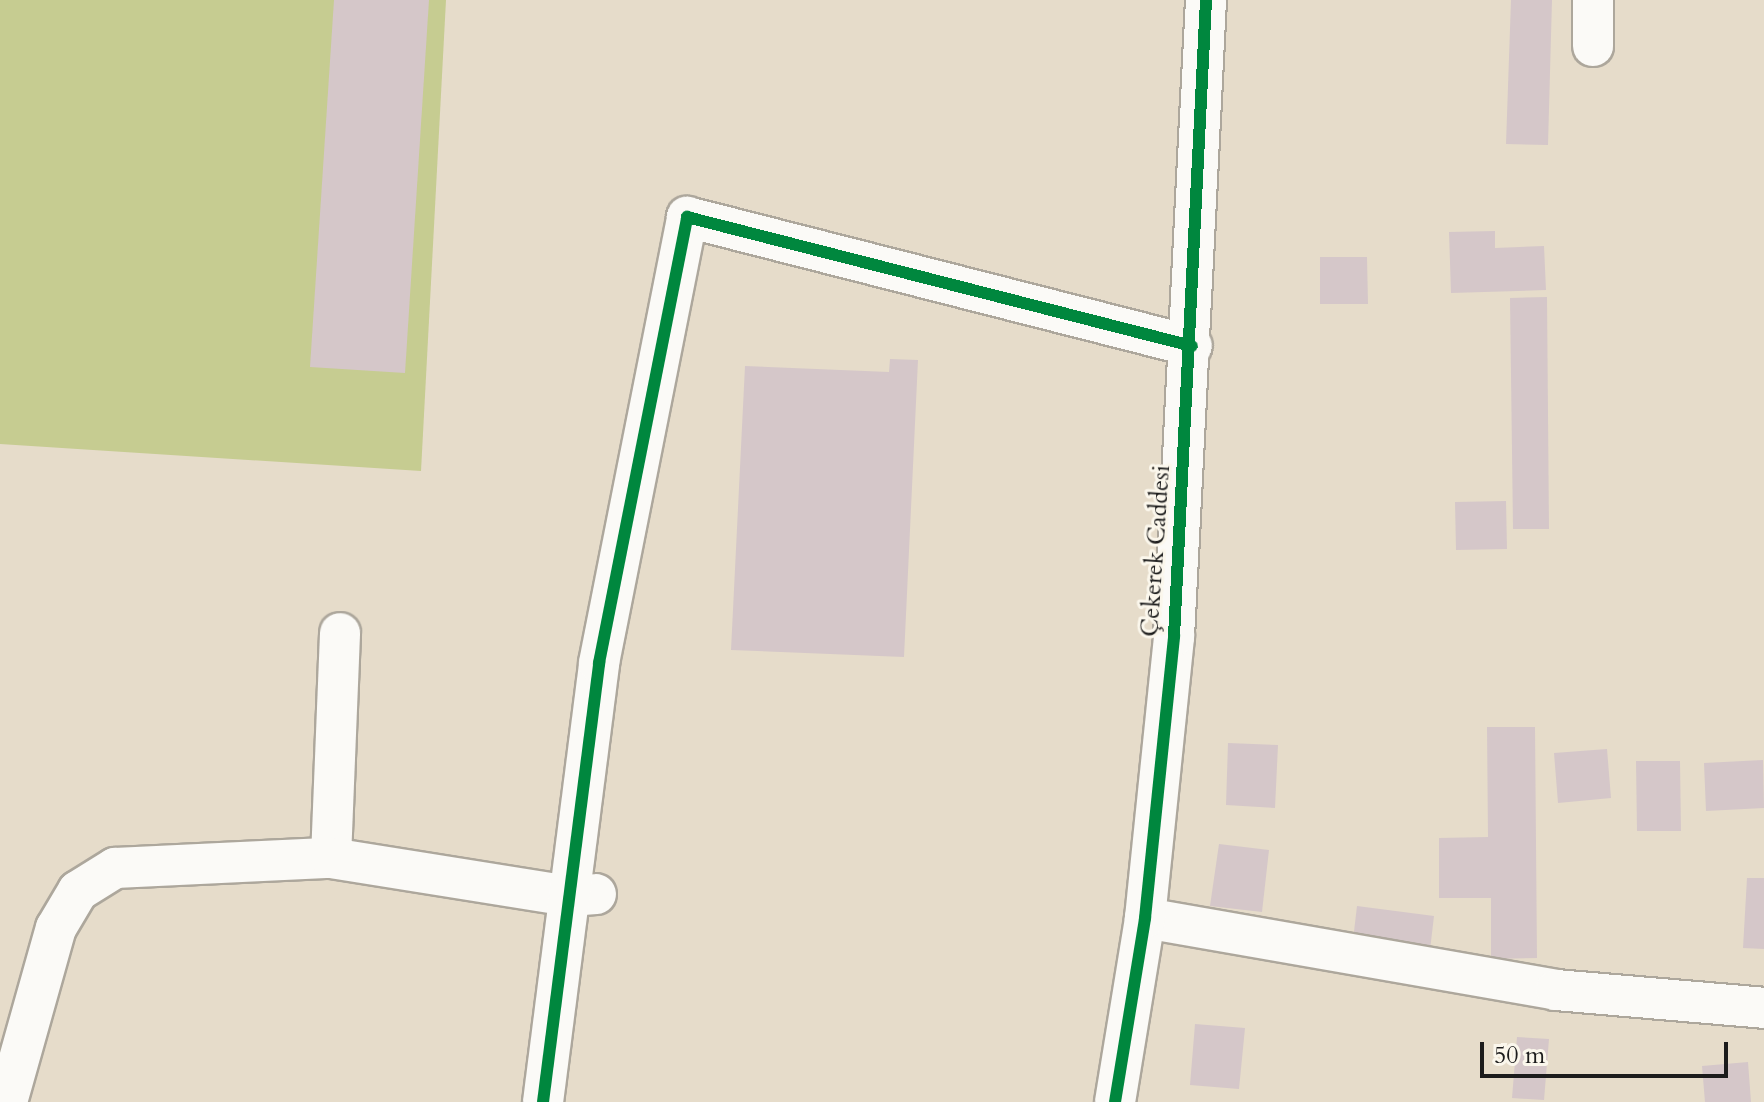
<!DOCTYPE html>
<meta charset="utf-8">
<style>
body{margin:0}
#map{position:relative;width:1764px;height:1102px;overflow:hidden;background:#e6dcca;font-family:Cardo,serif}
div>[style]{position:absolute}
.green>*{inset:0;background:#c6cc91}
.building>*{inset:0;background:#d5c7c9}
.roads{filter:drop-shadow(2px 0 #ada79c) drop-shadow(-2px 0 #ada79c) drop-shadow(0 2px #ada79c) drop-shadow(0 -2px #ada79c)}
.minor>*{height:40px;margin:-20px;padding:0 20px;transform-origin:20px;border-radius:20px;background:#fbfaf7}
.cycleway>*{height:12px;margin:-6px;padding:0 6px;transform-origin:6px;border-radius:6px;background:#00873e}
span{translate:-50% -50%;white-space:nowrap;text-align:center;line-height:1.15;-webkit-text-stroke:6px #fbf7ec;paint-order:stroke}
.street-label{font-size:24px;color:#1c1c1c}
.scale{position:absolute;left:1480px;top:1042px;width:248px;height:36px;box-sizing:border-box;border:4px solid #1c1c1c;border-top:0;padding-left:10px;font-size:24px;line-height:28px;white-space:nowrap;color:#1c1c1c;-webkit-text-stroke:6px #fbf7ec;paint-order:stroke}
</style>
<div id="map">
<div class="green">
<i style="clip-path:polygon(0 0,446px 0,421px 471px,0 444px)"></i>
</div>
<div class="building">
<i style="clip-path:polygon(334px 0,429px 0,405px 373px,310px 367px)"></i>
<i style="clip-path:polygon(1511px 0,1552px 0,1548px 145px,1506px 144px)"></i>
<i style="clip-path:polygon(1495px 231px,1495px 248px,1544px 246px,1546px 290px,1451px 293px,1449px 232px)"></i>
<i style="clip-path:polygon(1320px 257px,1367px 257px,1368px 304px,1320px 304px)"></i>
<i style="clip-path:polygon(1547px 297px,1549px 529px,1513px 529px,1510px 298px)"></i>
<i style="clip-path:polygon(890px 359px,918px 360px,904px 657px,731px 650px,745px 366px,889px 372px)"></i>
<i style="clip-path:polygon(1506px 501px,1507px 549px,1456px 550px,1455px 502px)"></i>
<i style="clip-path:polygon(1487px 727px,1535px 727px,1537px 958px,1491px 959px,1491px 898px,1439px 898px,1439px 838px,1488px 837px)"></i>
<i style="clip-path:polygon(1228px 743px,1278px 745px,1275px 808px,1226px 805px)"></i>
<i style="clip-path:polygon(1607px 749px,1611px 798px,1558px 803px,1554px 753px)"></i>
<i style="clip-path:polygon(1763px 760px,1764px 808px,1706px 811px,1704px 763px)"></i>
<i style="clip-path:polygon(1636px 761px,1680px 761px,1681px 831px,1637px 831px)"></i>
<i style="clip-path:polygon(1219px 844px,1269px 850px,1262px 912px,1210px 906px)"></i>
<i style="clip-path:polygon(1747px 878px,1764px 878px,1764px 949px,1743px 948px)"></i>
<i style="clip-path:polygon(1357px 906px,1434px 916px,1430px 950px,1353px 940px)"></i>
<i style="clip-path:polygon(1195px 1024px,1245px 1028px,1239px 1089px,1190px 1085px)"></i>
<i style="clip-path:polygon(1517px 1037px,1549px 1039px,1544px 1100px,1512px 1098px)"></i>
<i style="clip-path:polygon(1748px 1062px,1751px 1102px,1705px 1102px,1702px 1066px)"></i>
</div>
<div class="roads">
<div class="minor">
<i style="left:1593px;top:46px;width:46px;rotate:-90deg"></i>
<i style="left:331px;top:858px;width:225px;rotate:-87.7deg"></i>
<i style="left:1145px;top:918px;width:417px;rotate:9.9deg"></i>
<i style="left:1556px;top:990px;width:209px;rotate:4.9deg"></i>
<i style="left:7px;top:1102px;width:181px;rotate:-74.3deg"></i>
<i style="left:56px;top:928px;width:43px;rotate:-59.3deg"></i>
<i style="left:78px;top:891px;width:44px;rotate:-31.9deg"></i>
<i style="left:115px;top:868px;width:216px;rotate:-2.7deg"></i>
<i style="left:331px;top:858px;width:241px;rotate:9.1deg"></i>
<i style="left:569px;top:896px;width:27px;rotate:-4deg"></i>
<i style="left:543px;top:1102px;width:443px;rotate:-82.7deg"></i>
<i style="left:599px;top:663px;width:455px;rotate:-78.8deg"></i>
<i style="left:687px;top:217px;width:521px;rotate:14.33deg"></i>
<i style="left:1115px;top:1102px;width:186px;rotate:-80.7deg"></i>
<i style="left:1145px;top:918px;width:283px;rotate:-84.1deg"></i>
<i style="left:1174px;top:636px;width:637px;rotate:-87.12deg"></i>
</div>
</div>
<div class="cycleway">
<i style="left:543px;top:1102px;width:443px;rotate:-82.7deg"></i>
<i style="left:599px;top:663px;width:455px;rotate:-78.8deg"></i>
<i style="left:687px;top:217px;width:521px;rotate:14.33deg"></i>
<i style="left:1115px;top:1102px;width:186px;rotate:-80.7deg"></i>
<i style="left:1145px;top:918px;width:283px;rotate:-84.1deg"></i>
<i style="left:1174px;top:636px;width:637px;rotate:-87.12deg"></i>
</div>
<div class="street-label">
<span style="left:1156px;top:551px;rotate:-86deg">Çekerek Caddesi</span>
</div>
<div class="scale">50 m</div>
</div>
